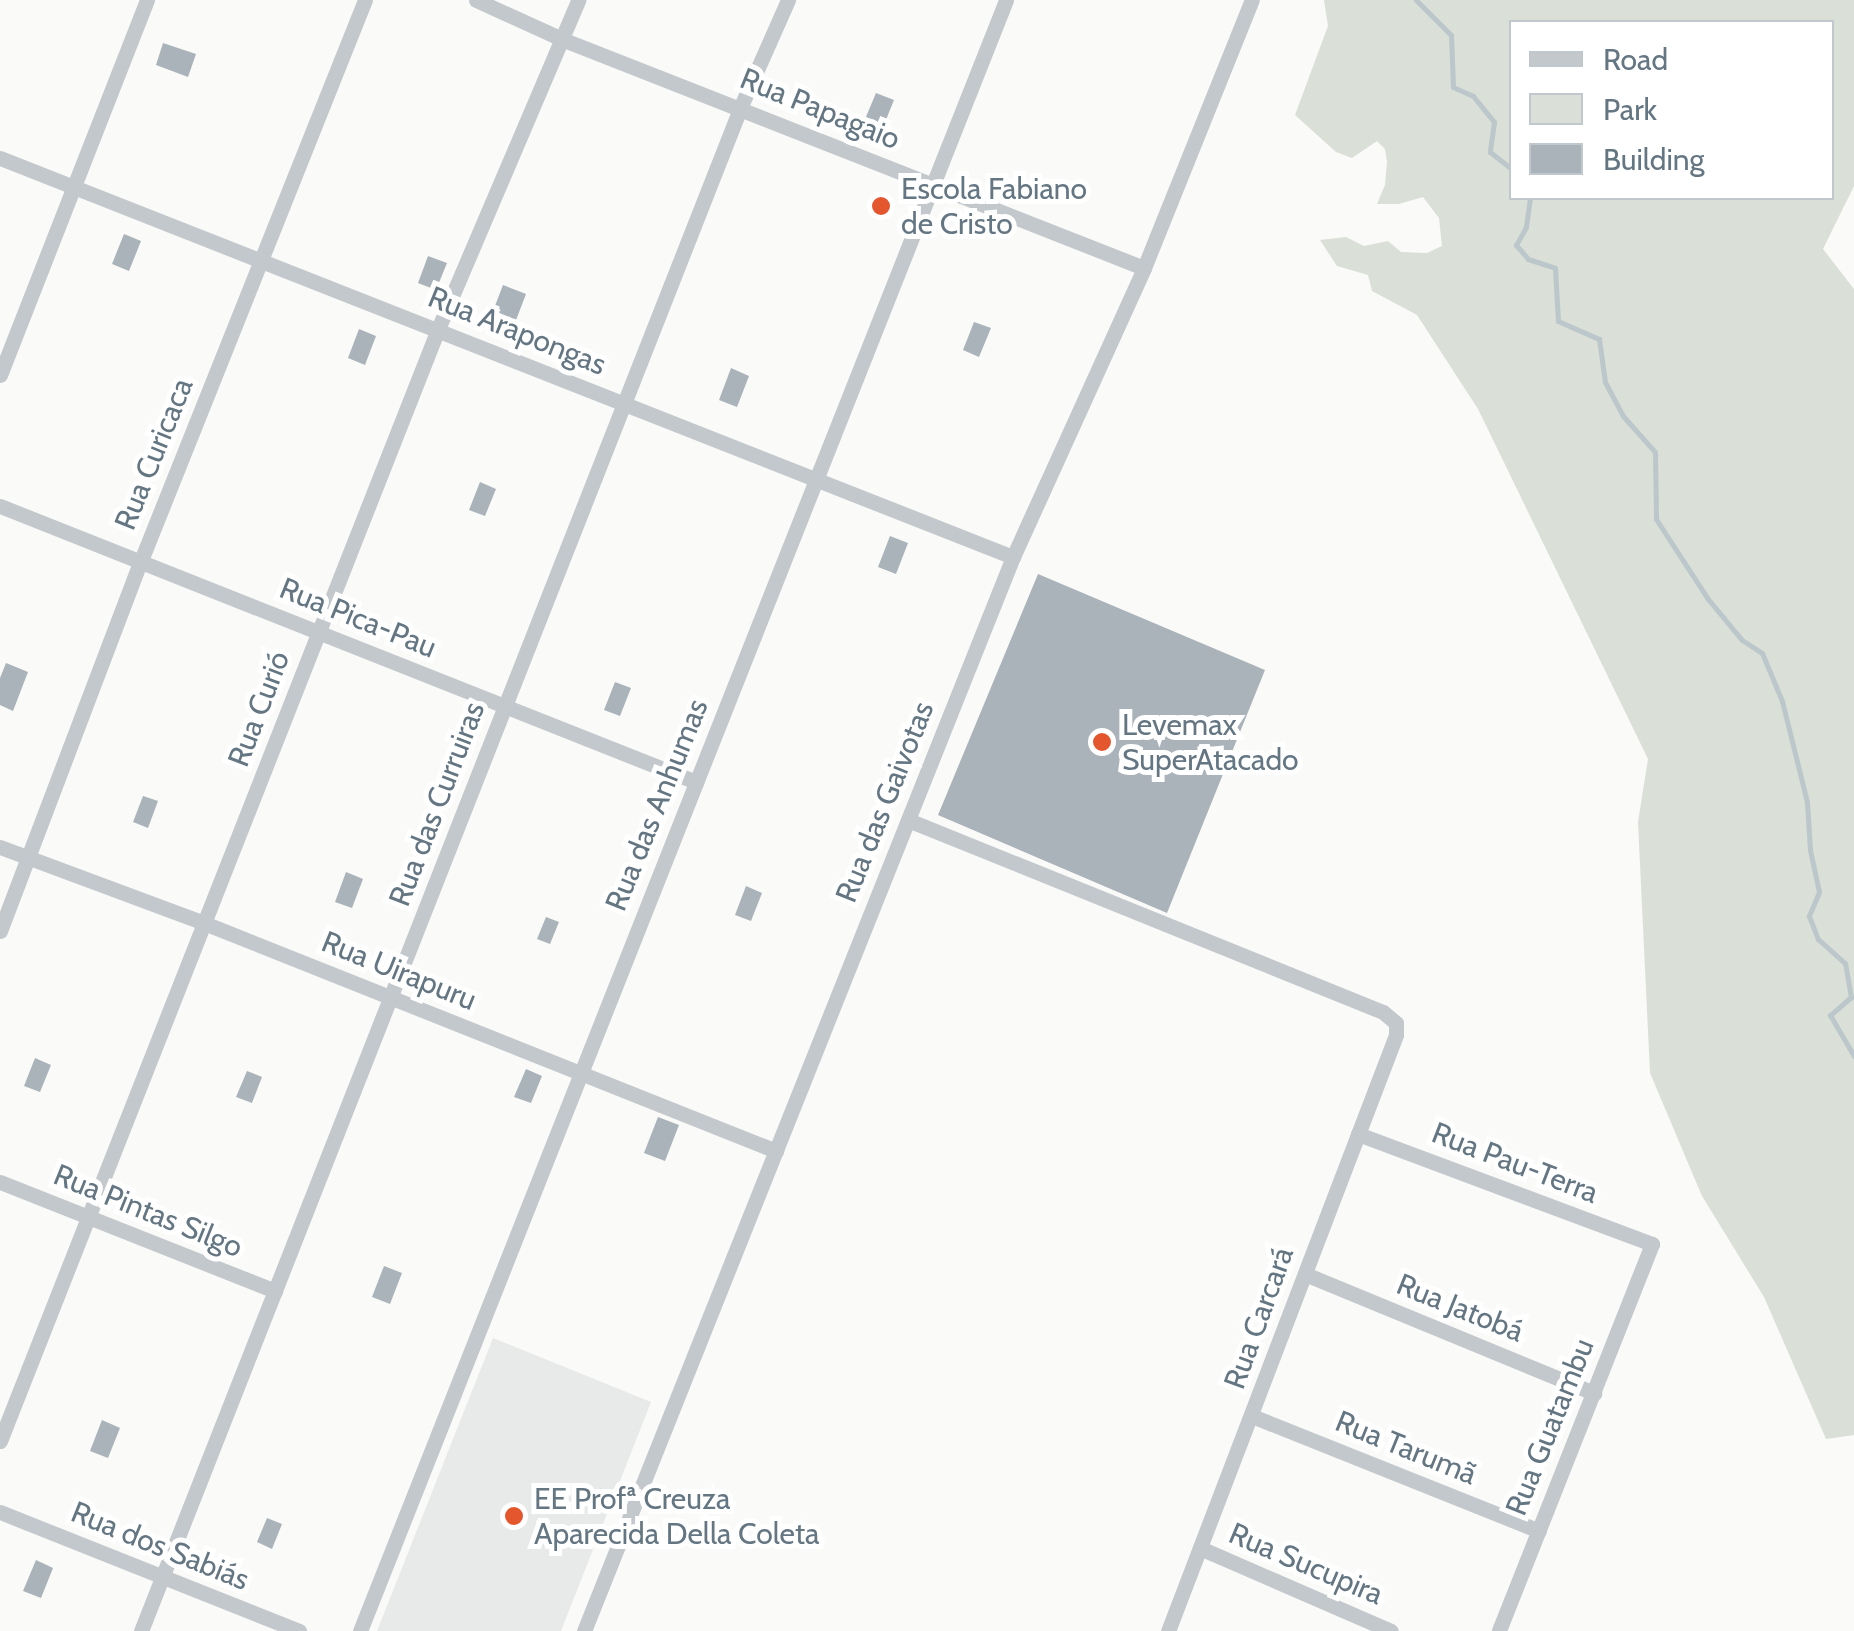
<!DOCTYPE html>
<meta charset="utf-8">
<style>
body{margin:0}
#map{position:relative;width:1854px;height:1631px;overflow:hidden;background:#fafaf8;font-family:Cabin,sans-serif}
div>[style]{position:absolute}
.built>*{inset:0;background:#e8e9e9}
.green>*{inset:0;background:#dadfd7}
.stream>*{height:5px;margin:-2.5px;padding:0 2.5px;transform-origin:2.5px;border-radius:2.5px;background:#bbc7cb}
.building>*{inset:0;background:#aab3b9}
.street>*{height:15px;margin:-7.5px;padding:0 7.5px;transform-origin:7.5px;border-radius:7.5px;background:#c3c8cc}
.dots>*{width:28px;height:28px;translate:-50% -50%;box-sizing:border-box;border:5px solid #fff;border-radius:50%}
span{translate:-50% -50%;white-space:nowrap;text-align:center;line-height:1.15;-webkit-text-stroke:10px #fff;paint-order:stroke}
.street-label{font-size:30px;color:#657683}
.poi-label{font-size:30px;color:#657683}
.left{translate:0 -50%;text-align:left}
.legend{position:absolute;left:1509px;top:20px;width:325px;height:180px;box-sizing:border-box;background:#fff;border:2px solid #c1c8cd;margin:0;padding:12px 18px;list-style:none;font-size:30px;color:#657683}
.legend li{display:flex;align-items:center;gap:20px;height:50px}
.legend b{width:50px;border:2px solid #c1c8cd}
</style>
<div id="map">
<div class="built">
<i style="clip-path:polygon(493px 1338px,651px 1402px,561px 1631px,377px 1631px)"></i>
</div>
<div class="green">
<i style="clip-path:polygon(evenodd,1324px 0,1854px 0,1854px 186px,1823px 249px,1854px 289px,1854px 1435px,1826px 1439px,1764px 1297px,1702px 1196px,1650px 1073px,1638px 822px,1648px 759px,1478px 409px,1417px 315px,1372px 291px,1368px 275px,1337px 266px,1320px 240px,1346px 237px,1364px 246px,1388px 241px,1401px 252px,1427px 253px,1442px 246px,1439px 218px,1423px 197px,1399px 204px,1377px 204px,1385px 185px,1387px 162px,1385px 149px,1377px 141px,1352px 158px,1336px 152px,1295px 115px,1328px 26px,1324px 0,1512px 22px,1832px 22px,1832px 198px,1512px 198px,1512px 22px)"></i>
</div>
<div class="stream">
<i style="left:1416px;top:0;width:49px;rotate:45deg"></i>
<i style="left:1451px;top:35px;width:52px;rotate:87.8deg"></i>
<i style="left:1453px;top:87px;width:22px;rotate:24deg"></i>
<i style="left:1473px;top:96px;width:33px;rotate:51deg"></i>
<i style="left:1494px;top:122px;width:30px;rotate:98deg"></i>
<i style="left:1490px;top:152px;width:28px;rotate:38deg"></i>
<i style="left:1530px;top:198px;width:29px;rotate:98deg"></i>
<i style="left:1526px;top:227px;width:21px;rotate:119deg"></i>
<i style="left:1516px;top:245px;width:18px;rotate:49deg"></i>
<i style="left:1528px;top:259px;width:28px;rotate:18deg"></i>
<i style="left:1555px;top:268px;width:53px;rotate:86.8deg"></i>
<i style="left:1558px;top:321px;width:45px;rotate:23.7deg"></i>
<i style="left:1599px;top:339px;width:43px;rotate:82.1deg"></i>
<i style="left:1605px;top:382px;width:38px;rotate:62deg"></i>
<i style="left:1623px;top:416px;width:48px;rotate:48.4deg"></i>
<i style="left:1655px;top:452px;width:67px;rotate:89.1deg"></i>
<i style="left:1656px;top:519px;width:95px;rotate:57deg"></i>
<i style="left:1708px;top:599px;width:53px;rotate:50.3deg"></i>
<i style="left:1742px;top:640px;width:24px;rotate:33deg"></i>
<i style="left:1762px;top:653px;width:52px;rotate:67.4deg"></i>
<i style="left:1782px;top:701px;width:104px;rotate:76.1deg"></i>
<i style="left:1807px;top:802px;width:48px;rotate:86.4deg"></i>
<i style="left:1810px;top:850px;width:43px;rotate:77.9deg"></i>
<i style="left:1819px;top:892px;width:26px;rotate:113deg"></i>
<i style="left:1809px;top:916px;width:25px;rotate:69deg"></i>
<i style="left:1818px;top:939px;width:36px;rotate:42deg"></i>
<i style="left:1845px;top:963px;width:35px;rotate:80deg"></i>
<i style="left:1851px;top:997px;width:28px;rotate:139deg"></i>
<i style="left:1830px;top:1015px;width:48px;rotate:59.7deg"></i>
</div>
<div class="building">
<i style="clip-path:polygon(163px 43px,196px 54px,188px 77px,156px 65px)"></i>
<i style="clip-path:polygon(876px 93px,894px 100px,881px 132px,863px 124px)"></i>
<i style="clip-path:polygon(124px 234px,141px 241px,129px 271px,112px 264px)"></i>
<i style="clip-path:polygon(428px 256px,447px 263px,436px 290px,418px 283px)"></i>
<i style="clip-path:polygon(503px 285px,526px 294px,513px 328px,490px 319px)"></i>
<i style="clip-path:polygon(974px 322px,991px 328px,979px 357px,963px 350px)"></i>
<i style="clip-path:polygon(359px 329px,376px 336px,365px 365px,348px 358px)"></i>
<i style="clip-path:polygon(731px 368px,749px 376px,737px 407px,719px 400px)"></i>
<i style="clip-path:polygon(480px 482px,496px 489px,485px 516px,469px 510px)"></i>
<i style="clip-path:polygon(890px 536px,908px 543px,896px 574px,878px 567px)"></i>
<i style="clip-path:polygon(1038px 574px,1265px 670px,1167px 913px,938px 815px)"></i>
<i style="clip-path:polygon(6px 663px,28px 672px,13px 711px,0 705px,0 678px)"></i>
<i style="clip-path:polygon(615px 682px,631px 688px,620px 716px,604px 710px)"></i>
<i style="clip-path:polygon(143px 796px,158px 801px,148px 828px,133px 822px)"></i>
<i style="clip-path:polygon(346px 872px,363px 879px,352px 908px,335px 902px)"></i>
<i style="clip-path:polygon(746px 886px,762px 893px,751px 921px,735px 915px)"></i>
<i style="clip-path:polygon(546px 917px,559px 922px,550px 944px,537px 939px)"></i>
<i style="clip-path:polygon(35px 1058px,51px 1065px,40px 1092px,24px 1086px)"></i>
<i style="clip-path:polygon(526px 1069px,542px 1076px,531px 1103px,514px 1097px)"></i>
<i style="clip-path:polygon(247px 1071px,262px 1077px,252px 1103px,236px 1097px)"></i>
<i style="clip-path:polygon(658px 1117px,679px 1125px,665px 1161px,644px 1153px)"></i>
<i style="clip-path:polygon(384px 1266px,402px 1273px,390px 1304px,372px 1297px)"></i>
<i style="clip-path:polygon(102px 1420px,120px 1428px,108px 1458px,90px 1451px)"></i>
<i style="clip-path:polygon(267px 1518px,282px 1524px,272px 1549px,257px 1542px)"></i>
<i style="clip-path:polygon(36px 1560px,53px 1568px,41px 1598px,23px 1591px)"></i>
</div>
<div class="street">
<i style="left:476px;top:0;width:97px;rotate:24.4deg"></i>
<i style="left:564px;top:40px;width:623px;rotate:21.46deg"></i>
<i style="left:0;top:158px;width:1089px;rotate:21.5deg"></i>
<i style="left:0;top:375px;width:403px;rotate:-68.6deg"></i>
<i style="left:0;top:506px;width:749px;rotate:21.63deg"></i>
<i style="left:908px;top:820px;width:512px;rotate:22.01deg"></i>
<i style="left:1383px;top:1012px;width:17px;rotate:40deg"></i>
<i style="left:1396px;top:1023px;width:12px;rotate:90deg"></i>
<i style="left:1396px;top:1035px;width:638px;rotate:110.93deg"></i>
<i style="left:0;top:847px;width:218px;rotate:20.4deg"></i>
<i style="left:204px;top:923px;width:616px;rotate:21.73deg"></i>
<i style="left:0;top:931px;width:394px;rotate:-69.2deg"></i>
<i style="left:140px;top:563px;width:606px;rotate:-68.22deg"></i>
<i style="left:1358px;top:1134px;width:314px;rotate:20.5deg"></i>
<i style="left:1652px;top:1244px;width:416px;rotate:111.6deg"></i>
<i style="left:0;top:1182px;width:296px;rotate:21.6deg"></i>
<i style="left:1305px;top:1274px;width:313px;rotate:22.4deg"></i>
<i style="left:1252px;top:1416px;width:309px;rotate:21.8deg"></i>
<i style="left:0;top:1441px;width:1195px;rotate:-68.5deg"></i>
<i style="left:438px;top:329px;width:358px;rotate:-66.9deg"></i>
<i style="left:0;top:1512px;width:322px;rotate:21.7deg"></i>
<i style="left:1200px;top:1548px;width:208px;rotate:23.5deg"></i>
<i style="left:141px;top:1631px;width:1639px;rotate:-68.52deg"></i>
<i style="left:741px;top:106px;width:116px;rotate:-66.1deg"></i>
<i style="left:360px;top:1631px;width:1754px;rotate:-68.39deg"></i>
<i style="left:584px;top:1631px;width:1157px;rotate:-68.23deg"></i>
<i style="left:1013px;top:557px;width:317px;rotate:-65.6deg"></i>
<i style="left:1144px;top:268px;width:289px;rotate:-68.1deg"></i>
</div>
<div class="dots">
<i style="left:881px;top:206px;background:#e4572e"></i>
<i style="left:1102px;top:742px;background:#e4572e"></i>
<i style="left:514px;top:1516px;background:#e4572e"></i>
</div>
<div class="street-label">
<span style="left:820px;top:109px;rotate:22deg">Rua Papagaio</span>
<span style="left:517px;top:331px;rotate:22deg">Rua Arapongas</span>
<span style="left:154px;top:454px;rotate:-68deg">Rua Curicaca</span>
<span style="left:358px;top:618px;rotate:22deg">Rua Pica-Pau</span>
<span style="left:259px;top:709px;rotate:-69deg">Rua Curió</span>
<span style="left:885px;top:802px;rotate:-68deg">Rua das Gaivotas</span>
<span style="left:437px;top:804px;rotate:-69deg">Rua das Curruiras</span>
<span style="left:657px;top:805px;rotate:-68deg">Rua das Anhumas</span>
<span style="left:399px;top:971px;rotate:22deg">Rua Uirapuru</span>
<span style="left:1515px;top:1163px;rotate:21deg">Rua Pau-Terra</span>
<span style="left:148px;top:1211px;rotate:22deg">Rua Pintas Silgo</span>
<span style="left:1460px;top:1308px;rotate:22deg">Rua Jatobá</span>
<span style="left:1259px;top:1318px;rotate:-70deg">Rua Carcará</span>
<span style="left:1550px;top:1427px;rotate:-68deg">Rua Guatambu</span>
<span style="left:1406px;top:1448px;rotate:22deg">Rua Tarumã</span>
<span style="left:160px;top:1546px;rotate:22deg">Rua dos Sabiás</span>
<span style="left:1306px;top:1564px;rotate:23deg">Rua Sucupira</span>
</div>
<div class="poi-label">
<span class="left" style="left:901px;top:206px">Escola Fabiano<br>de Cristo</span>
<span class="left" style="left:1122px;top:742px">Levemax<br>SuperAtacado</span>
<span class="left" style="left:534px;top:1516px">EE Profª Creuza<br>Aparecida Della Coleta</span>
</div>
<ul class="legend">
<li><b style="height:12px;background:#c3c8cc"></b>Road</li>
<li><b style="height:28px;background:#dadfd7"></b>Park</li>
<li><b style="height:28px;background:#aab3b9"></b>Building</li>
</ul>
</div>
